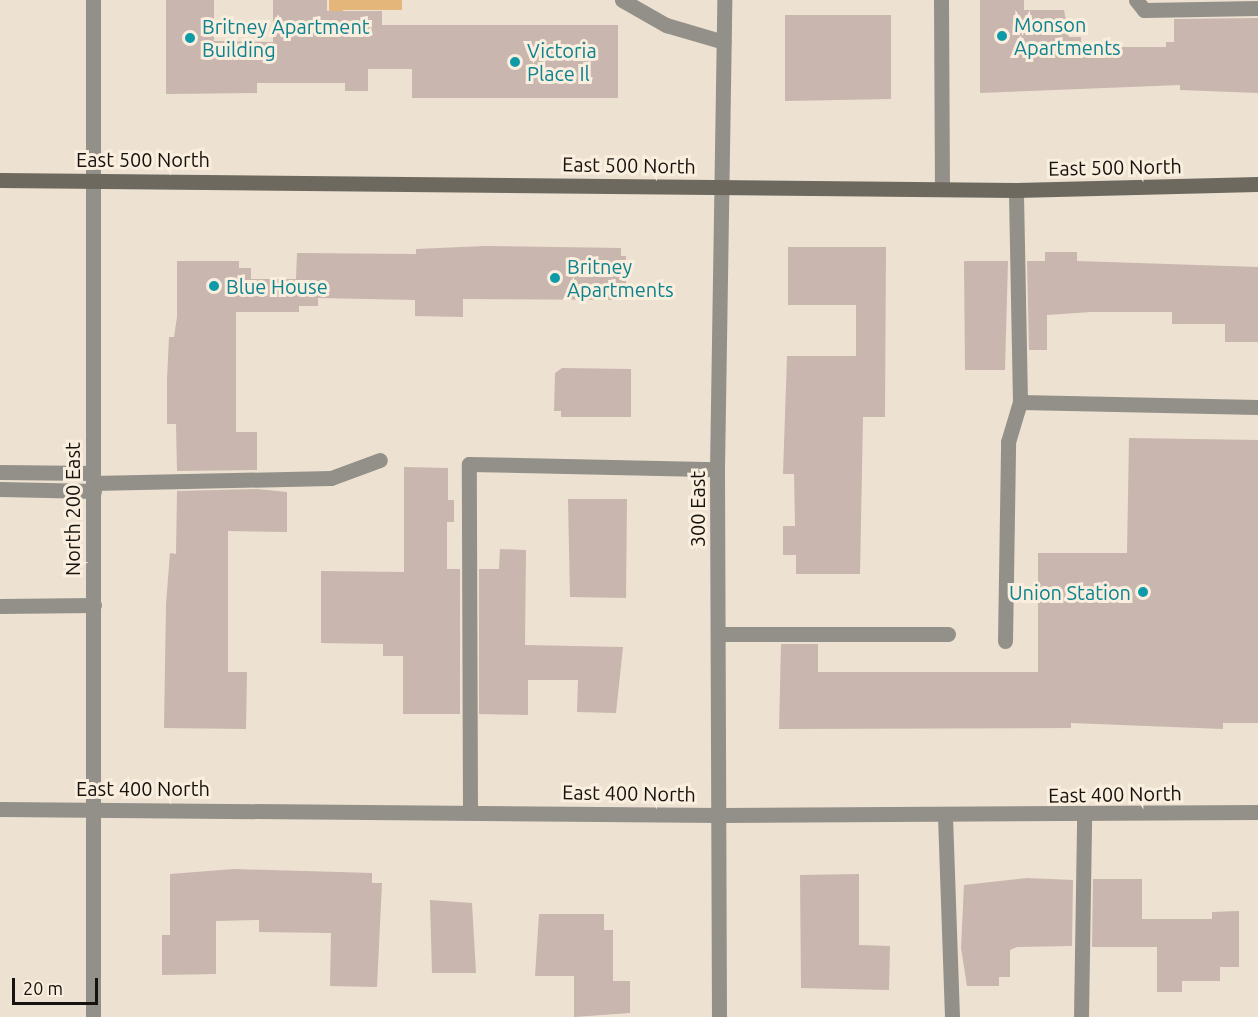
<!DOCTYPE html>
<style>
body{margin:0}
#map{position:relative;width:1258px;height:1017px;overflow:hidden;background:#ede1d1;font-family:Ubuntu,sans-serif}
div>[style]{position:absolute}
.green>*{inset:0;background:#e4b679}
.building>*{inset:0;background:#c9b6ae}
.lane>*{height:15px;margin:-7.5px;padding:0 7.5px;transform-origin:7.5px;border-radius:7.5px;background:#939089}
.street>*{height:15px;margin:-7.5px;padding:0 7.5px;transform-origin:7.5px;border-radius:7.5px;background:#939089}
.secondary>*{height:15px;margin:-7.5px;padding:0 7.5px;transform-origin:7.5px;border-radius:7.5px;background:#6d695f}
.dots>*{width:16px;height:16px;translate:-50% -50%;box-sizing:border-box;border:3px solid #faeede;border-radius:50%}
span{translate:-50% -50%;white-space:nowrap;text-align:center;line-height:1.15;-webkit-text-stroke:6px #faeede;paint-order:stroke}
.culture-label{font-size:20px;color:#0d838f}
.left{translate:0 -50%;text-align:left}
.right{translate:-100% -50%;text-align:right}
.street-label{font-size:20px;color:#16120d}
.scale{position:absolute;left:12px;top:978px;width:86px;height:27px;box-sizing:border-box;border:3px solid #16120d;border-top:0;padding-left:8px;font-size:18px;line-height:21px;white-space:nowrap;color:#16120d;-webkit-text-stroke:4px #faeede;paint-order:stroke}
</style>
<div id="map">
<div class="green">
<i style="clip-path:polygon(329px 0,402px 0,402px 10px,343px 10px,343px 17px,329px 18px)"></i>
</div>
<div class="building">
<i style="clip-path:polygon(166px 0,214px 0,214px 41px,273px 42px,273px 0,327px 0,327px 11px,382px 11px,382px 25px,618px 25px,618px 98px,412px 98px,412px 69px,368px 69px,368px 91px,345px 91px,345px 83px,257px 83px,257px 93px,166px 94px)"></i>
<i style="clip-path:polygon(980px 0,1024px 0,1024px 10px,1064px 10px,1069px 37px,1081px 37px,1081px 47px,1166px 47px,1166px 42px,1174px 42px,1174px 19px,1258px 18px,1258px 93px,1180px 90px,1180px 85px,980px 93px)"></i>
<i style="clip-path:polygon(785px 15px,891px 15px,891px 99px,785px 101px)"></i>
<i style="clip-path:polygon(485px 246px,621px 248px,621px 256px,626px 256px,626px 300px,463px 299px,463px 317px,415px 316px,415px 300px,318px 298px,318px 306px,299px 306px,299px 312px,236px 312px,236px 432px,257px 432px,257px 470px,177px 471px,176px 424px,167px 424px,167px 379px,169px 337px,174px 337px,177px 317px,177px 261px,239px 261px,239px 268px,251px 268px,251px 279px,296px 279px,297px 253px,416px 254px,416px 249px)"></i>
<i style="clip-path:polygon(788px 247px,886px 247px,885px 417px,863px 417px,860px 574px,796px 574px,796px 555px,783px 555px,783px 526px,795px 526px,794px 474px,783px 474px,787px 356px,856px 356px,856px 305px,788px 305px)"></i>
<i style="clip-path:polygon(1045px 252px,1077px 252px,1077px 261px,1258px 267px,1258px 342px,1225px 342px,1225px 324px,1172px 324px,1172px 312px,1091px 312px,1047px 315px,1047px 350px,1029px 350px,1027px 261px,1045px 261px)"></i>
<i style="clip-path:polygon(964px 261px,1008px 261px,1005px 370px,965px 370px)"></i>
<i style="clip-path:polygon(562px 368px,631px 369px,631px 417px,561px 417px,561px 411px,554px 411px,555px 373px)"></i>
<i style="clip-path:polygon(1129px 438px,1258px 440px,1258px 723px,1223px 723px,1223px 729px,1071px 723px,1071px 728px,779px 729px,781px 644px,818px 644px,818px 672px,1038px 672px,1038px 553px,1127px 553px)"></i>
<i style="clip-path:polygon(404px 467px,448px 468px,448px 500px,454px 500px,454px 522px,447px 522px,447px 569px,460px 569px,460px 714px,403px 714px,403px 656px,383px 656px,383px 644px,321px 643px,321px 571px,404px 572px)"></i>
<i style="clip-path:polygon(257px 489px,287px 492px,287px 532px,228px 531px,228px 672px,247px 672px,246px 729px,164px 728px,166px 604px,170px 553px,176px 554px,177px 491px)"></i>
<i style="clip-path:polygon(568px 499px,627px 499px,626px 598px,570px 597px)"></i>
<i style="clip-path:polygon(500px 549px,526px 550px,525px 645px,623px 647px,616px 713px,577px 712px,578px 680px,528px 680px,528px 715px,479px 714px,479px 569px,499px 569px)"></i>
<i style="clip-path:polygon(234px 869px,372px 873px,372px 883px,382px 883px,377px 987px,330px 986px,331px 933px,259px 932px,259px 920px,216px 921px,216px 974px,162px 975px,162px 935px,170px 935px,170px 874px)"></i>
<i style="clip-path:polygon(859px 874px,859px 945px,890px 946px,889px 990px,801px 988px,800px 875px)"></i>
<i style="clip-path:polygon(1027px 878px,1073px 880px,1072px 946px,1017px 947px,1010px 950px,1010px 977px,999px 977px,999px 986px,967px 986px,961px 948px,964px 885px)"></i>
<i style="clip-path:polygon(1093px 879px,1142px 879px,1142px 919px,1212px 919px,1212px 912px,1239px 911px,1239px 967px,1220px 967px,1220px 981px,1182px 981px,1182px 992px,1157px 992px,1157px 947px,1092px 947px)"></i>
<i style="clip-path:polygon(430px 900px,472px 903px,476px 973px,432px 973px)"></i>
<i style="clip-path:polygon(539px 914px,604px 914px,604px 930px,613px 930px,613px 981px,630px 981px,630px 1013px,574px 1017px,574px 976px,535px 976px)"></i>
</div>
<div class="lane">
<i style="left:622px;top:0;width:51px;rotate:29.6deg"></i>
<i style="left:666px;top:25px;width:60px;rotate:16.3deg"></i>
<i style="left:941px;top:0;width:189px;rotate:89.7deg"></i>
<i style="left:1136px;top:0;width:13px;rotate:51deg"></i>
<i style="left:1144px;top:10px;width:114px;rotate:-1deg"></i>
<i style="left:1020px;top:402px;width:238px;rotate:1.2deg"></i>
<i style="left:0;top:472px;width:93px;rotate:0.6deg"></i>
<i style="left:93px;top:483px;width:238px;rotate:-1.2deg"></i>
<i style="left:331px;top:478px;width:52px;rotate:-20.2deg"></i>
<i style="left:0;top:489px;width:94px;rotate:1.2deg"></i>
<i style="left:0;top:606px;width:94px;rotate:-0.6deg"></i>
<i style="left:719px;top:634px;width:229px"></i>
<i style="left:1005px;top:641px;width:199px;rotate:-89.1deg"></i>
<i style="left:1008px;top:442px;width:42px;rotate:-73.3deg"></i>
<i style="left:1020px;top:402px;width:212px;rotate:-91.1deg"></i>
<i style="left:470px;top:812px;width:348px;rotate:-90.2deg"></i>
<i style="left:469px;top:464px;width:248px;rotate:1.2deg"></i>
<i style="left:945px;top:816px;width:201px;rotate:88deg"></i>
<i style="left:1081px;top:1017px;width:201px;rotate:-89.1deg"></i>
</div>
<div class="street">
<i style="left:0;top:809px;width:720px;rotate:0.48deg"></i>
<i style="left:720px;top:815px;width:538px;rotate:-0.32deg"></i>
<i style="left:93px;top:1017px;width:1017px;rotate:-90deg"></i>
<i style="left:719px;top:1017px;width:548px;rotate:-90.21deg"></i>
<i style="left:717px;top:469px;width:469px;rotate:-89.1deg"></i>
</div>
<div class="secondary">
<i style="left:0;top:180px;width:1016px;rotate:0.56deg"></i>
<i style="left:1016px;top:190px;width:242px;rotate:-1.4deg"></i>
</div>
<div class="dots">
<i style="left:1002px;top:36px;background:#0f9aa8"></i>
<i style="left:190px;top:38px;background:#0f9aa8"></i>
<i style="left:515px;top:62px;background:#0f9aa8"></i>
<i style="left:555px;top:278px;background:#0f9aa8"></i>
<i style="left:214px;top:286px;background:#0f9aa8"></i>
<i style="left:1143px;top:592px;background:#0f9aa8"></i>
</div>
<div class="culture-label">
<span class="left" style="left:1014px;top:36px">Monson<br>Apartments</span>
<span class="left" style="left:202px;top:38px">Britney Apartment<br>Building</span>
<span class="left" style="left:527px;top:62px">Victoria<br>Place Il</span>
<span class="left" style="left:567px;top:278px">Britney<br>Apartments</span>
<span class="left" style="left:226px;top:286px">Blue House</span>
<span class="right" style="left:1131px;top:592px">Union Station</span>
</div>
<div class="street-label">
<span style="left:143px;top:159px">East 500 North</span>
<span style="left:629px;top:165px;rotate:1deg">East 500 North</span>
<span style="left:1115px;top:167px;rotate:-1deg">East 500 North</span>
<span style="left:72px;top:509px;rotate:-90deg">North 200 East</span>
<span style="left:697px;top:509px;rotate:-90deg">300 East</span>
<span style="left:143px;top:788px">East 400 North</span>
<span style="left:629px;top:793px;rotate:1deg">East 400 North</span>
<span style="left:1115px;top:794px;rotate:-1deg">East 400 North</span>
</div>
<div class="scale">20 m</div>
</div>
